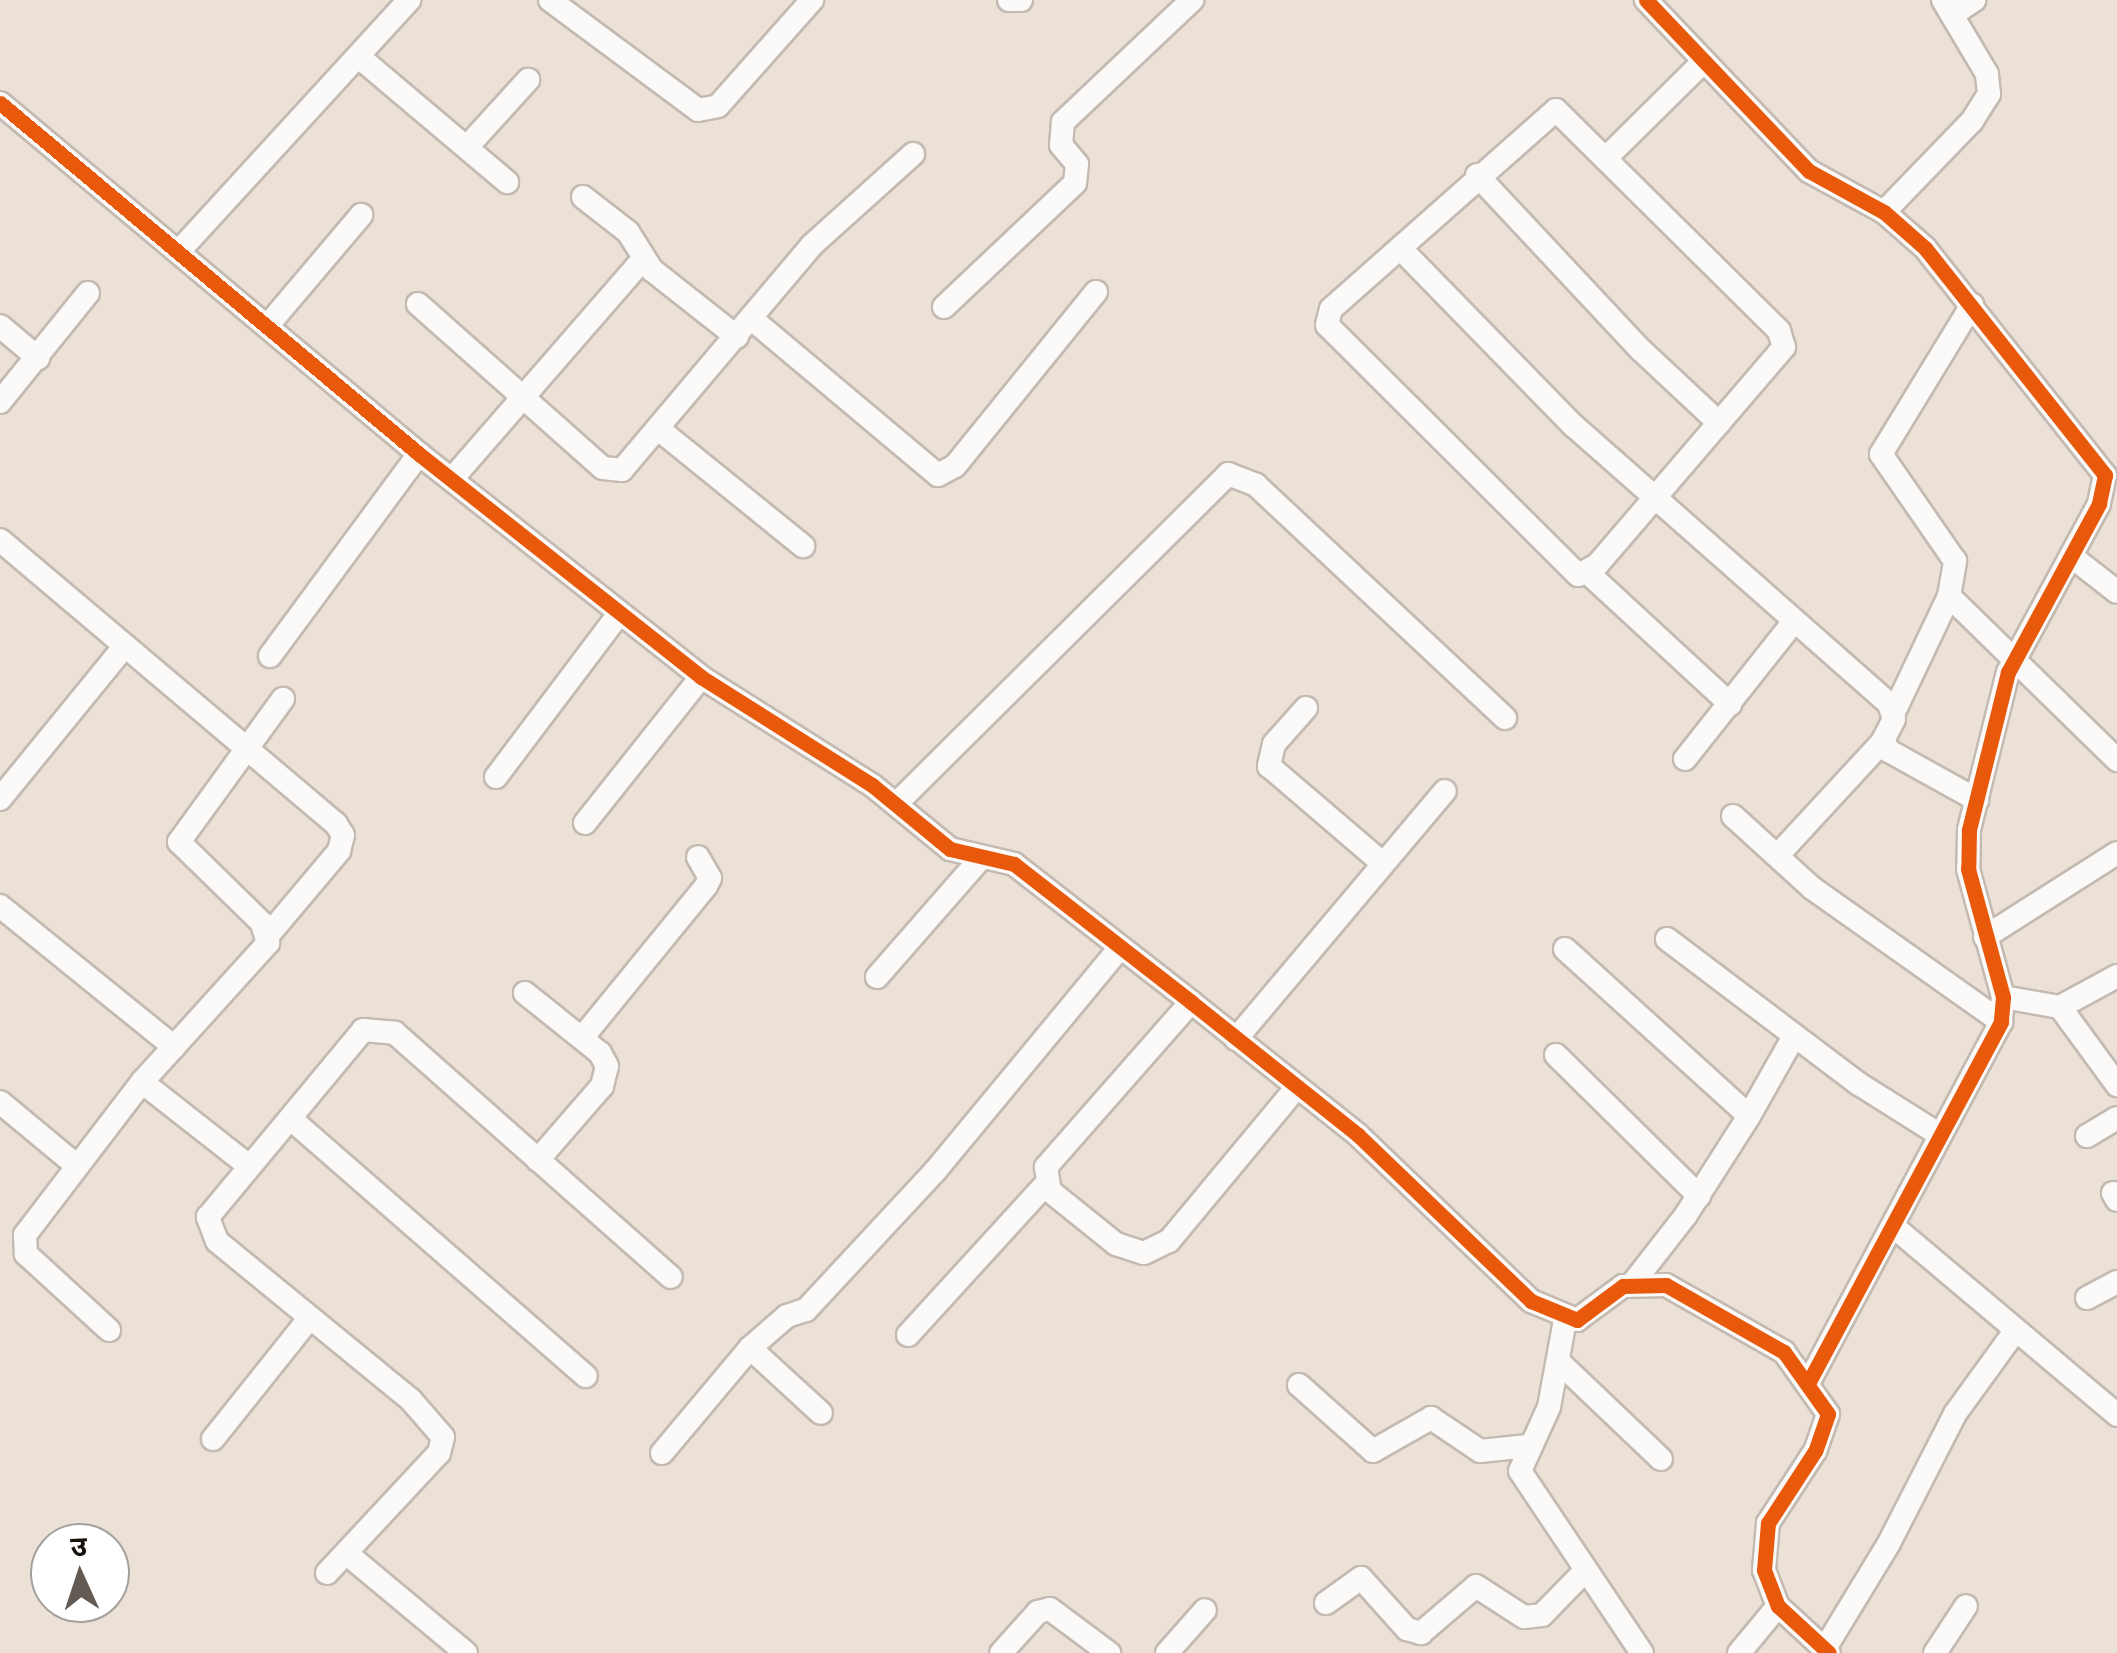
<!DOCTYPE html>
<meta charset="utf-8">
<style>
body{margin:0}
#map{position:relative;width:2117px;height:1653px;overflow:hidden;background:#ece1d7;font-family:"Noto Serif","Noto Sans Devanagari",serif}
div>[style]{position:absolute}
.roads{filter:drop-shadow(2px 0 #c3bab2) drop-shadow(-2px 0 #c3bab2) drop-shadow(0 2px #c3bab2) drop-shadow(0 -2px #c3bab2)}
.minor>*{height:22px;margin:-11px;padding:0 11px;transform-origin:11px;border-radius:11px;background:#fcfaf9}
.cycleway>*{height:15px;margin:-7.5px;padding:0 7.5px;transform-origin:7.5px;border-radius:7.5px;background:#e8590c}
span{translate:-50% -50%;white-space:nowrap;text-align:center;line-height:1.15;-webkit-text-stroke:10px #fff;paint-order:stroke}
.north{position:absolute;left:30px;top:1523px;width:100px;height:100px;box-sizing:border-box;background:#fff;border:2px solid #a3a09e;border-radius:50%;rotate:357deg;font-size:28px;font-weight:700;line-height:40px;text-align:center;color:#18120c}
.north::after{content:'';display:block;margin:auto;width:35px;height:45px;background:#625a53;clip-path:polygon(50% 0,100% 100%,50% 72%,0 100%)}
</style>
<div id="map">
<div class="roads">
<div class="minor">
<i style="left:550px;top:0;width:184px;rotate:36.6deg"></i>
<i style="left:698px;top:110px;width:20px;rotate:-11deg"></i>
<i style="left:718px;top:106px;width:142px;rotate:-48.4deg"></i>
<i style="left:1009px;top:0;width:12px"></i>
<i style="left:1646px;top:0;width:236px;rotate:46.4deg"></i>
<i style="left:1809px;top:171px;width:85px;rotate:28.7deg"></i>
<i style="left:1884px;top:212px;width:55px;rotate:41.3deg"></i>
<i style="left:1925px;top:248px;width:290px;rotate:51.6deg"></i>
<i style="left:2105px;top:475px;width:30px;rotate:102deg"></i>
<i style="left:2099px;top:504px;width:191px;rotate:118.4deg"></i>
<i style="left:2008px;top:672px;width:163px;rotate:103.9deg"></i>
<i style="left:1969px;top:830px;width:39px;rotate:91deg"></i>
<i style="left:1968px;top:869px;width:133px;rotate:74.7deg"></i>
<i style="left:2003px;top:997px;width:25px;rotate:95deg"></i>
<i style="left:2001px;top:1022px;width:408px;rotate:118.1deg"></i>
<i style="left:1952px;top:15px;width:27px;rotate:-34deg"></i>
<i style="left:359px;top:57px;width:194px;rotate:40.2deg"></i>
<i style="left:0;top:103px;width:547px;rotate:39.95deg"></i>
<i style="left:419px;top:454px;width:360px;rotate:38.3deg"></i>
<i style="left:701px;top:677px;width:202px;rotate:32.3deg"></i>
<i style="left:872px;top:785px;width:101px;rotate:39.4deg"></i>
<i style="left:950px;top:849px;width:66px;rotate:13.2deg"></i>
<i style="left:1014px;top:864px;width:224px;rotate:37.9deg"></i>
<i style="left:1191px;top:1002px;width:213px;rotate:38.5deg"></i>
<i style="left:1358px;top:1135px;width:240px;rotate:43.8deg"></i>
<i style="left:1531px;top:1301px;width:50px;rotate:22.4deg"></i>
<i style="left:1577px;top:1320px;width:57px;rotate:-36.5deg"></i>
<i style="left:1623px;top:1286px;width:43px;rotate:-1.3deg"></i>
<i style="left:1666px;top:1285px;width:136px;rotate:29.6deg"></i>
<i style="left:1784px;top:1352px;width:76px;rotate:54.6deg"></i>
<i style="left:1828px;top:1414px;width:39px;rotate:109deg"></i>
<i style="left:1815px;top:1451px;width:86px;rotate:123.1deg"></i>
<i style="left:1768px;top:1523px;width:47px;rotate:94.9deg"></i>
<i style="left:1764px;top:1570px;width:39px;rotate:69deg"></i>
<i style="left:1778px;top:1606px;width:69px;rotate:42.7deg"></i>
<i style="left:1556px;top:110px;width:314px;rotate:44.7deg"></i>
<i style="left:1779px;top:331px;width:17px;rotate:73deg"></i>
<i style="left:1784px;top:347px;width:287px;rotate:130.6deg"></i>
<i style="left:1597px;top:565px;width:21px;rotate:152deg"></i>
<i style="left:1578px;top:575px;width:354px;rotate:-135.1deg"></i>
<i style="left:1327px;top:325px;width:16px;rotate:-76deg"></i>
<i style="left:1331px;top:309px;width:300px;rotate:-41.5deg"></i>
<i style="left:467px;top:147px;width:91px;rotate:-47.7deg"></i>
<i style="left:1606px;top:158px;width:136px;rotate:-44.7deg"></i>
<i style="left:1477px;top:175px;width:240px;rotate:46.9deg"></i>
<i style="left:1641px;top:350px;width:107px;rotate:43.1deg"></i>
<i style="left:583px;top:197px;width:57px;rotate:37.9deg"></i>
<i style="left:628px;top:232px;width:45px;rotate:57.7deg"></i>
<i style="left:652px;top:270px;width:108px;rotate:38.2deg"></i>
<i style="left:1884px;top:212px;width:127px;rotate:-46deg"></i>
<i style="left:1972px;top:121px;width:32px;rotate:-58deg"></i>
<i style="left:1989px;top:94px;width:20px;rotate:-96deg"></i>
<i style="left:1987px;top:74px;width:86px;rotate:-120.7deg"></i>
<i style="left:1400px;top:248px;width:249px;rotate:45.7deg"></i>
<i style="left:1574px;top:426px;width:420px;rotate:41.4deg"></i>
<i style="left:1889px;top:704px;width:16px;rotate:72deg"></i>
<i style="left:1894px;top:719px;width:25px;rotate:117deg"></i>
<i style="left:1883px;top:741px;width:12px;rotate:59deg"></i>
<i style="left:1889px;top:751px;width:101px;rotate:29.1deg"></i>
<i style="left:181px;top:249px;width:338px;rotate:-47.5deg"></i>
<i style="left:418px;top:304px;width:247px;rotate:41.6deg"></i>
<i style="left:603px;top:468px;width:19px;rotate:6deg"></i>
<i style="left:622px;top:470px;width:294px;rotate:-49.8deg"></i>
<i style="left:812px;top:245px;width:136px;rotate:-42deg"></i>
<i style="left:944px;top:307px;width:180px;rotate:-43.4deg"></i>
<i style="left:1075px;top:183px;width:19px;rotate:-84deg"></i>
<i style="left:1077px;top:164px;width:25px;rotate:-130deg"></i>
<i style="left:1061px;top:145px;width:23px;rotate:-85deg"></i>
<i style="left:1063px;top:122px;width:178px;rotate:-43.4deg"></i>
<i style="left:753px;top:320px;width:241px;rotate:40deg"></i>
<i style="left:938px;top:475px;width:19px;rotate:-28deg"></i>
<i style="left:955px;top:466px;width:224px;rotate:-51deg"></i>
<i style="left:269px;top:324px;width:143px;rotate:-49.8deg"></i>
<i style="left:0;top:326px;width:50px;rotate:40.1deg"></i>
<i style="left:0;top:402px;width:140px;rotate:-51.1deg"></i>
<i style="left:661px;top:431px;width:183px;rotate:39deg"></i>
<i style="left:452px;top:479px;width:291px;rotate:-49deg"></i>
<i style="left:0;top:540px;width:440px;rotate:40.2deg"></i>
<i style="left:336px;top:824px;width:13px;rotate:58deg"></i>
<i style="left:343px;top:835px;width:16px;rotate:104deg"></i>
<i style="left:339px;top:851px;width:109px;rotate:130.1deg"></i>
<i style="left:2071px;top:556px;width:58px;rotate:38deg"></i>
<i style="left:1587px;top:572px;width:195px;rotate:42.7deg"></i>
<i style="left:1949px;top:596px;width:235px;rotate:44.3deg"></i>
<i style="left:270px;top:656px;width:251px;rotate:-53.6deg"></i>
<i style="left:1306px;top:708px;width:48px;rotate:131.6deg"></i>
<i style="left:1274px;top:744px;width:23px;rotate:103deg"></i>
<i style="left:1269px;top:766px;width:149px;rotate:40.6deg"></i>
<i style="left:1894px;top:712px;width:128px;rotate:-64.6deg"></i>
<i style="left:1949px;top:596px;width:36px;rotate:-80deg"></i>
<i style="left:1955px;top:561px;width:130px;rotate:-124.7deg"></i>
<i style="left:1881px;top:454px;width:175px;rotate:-58.6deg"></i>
<i style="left:1685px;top:759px;width:172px;rotate:-51.6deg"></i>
<i style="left:496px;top:777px;width:204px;rotate:-53deg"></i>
<i style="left:0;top:799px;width:198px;rotate:-50.8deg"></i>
<i style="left:897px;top:803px;width:467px;rotate:-44.8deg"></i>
<i style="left:1228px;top:474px;width:30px;rotate:21deg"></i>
<i style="left:1256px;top:485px;width:341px;rotate:43.1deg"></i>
<i style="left:1733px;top:816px;width:107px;rotate:42.3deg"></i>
<i style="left:1812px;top:888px;width:232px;rotate:35.3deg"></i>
<i style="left:585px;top:823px;width:186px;rotate:-51.5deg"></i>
<i style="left:1777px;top:856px;width:156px;rotate:-47.3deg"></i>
<i style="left:0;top:906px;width:224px;rotate:39deg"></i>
<i style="left:1985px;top:937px;width:156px;rotate:-32.5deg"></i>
<i style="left:1667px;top:939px;width:241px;rotate:37.1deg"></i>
<i style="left:1859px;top:1084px;width:96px;rotate:32.2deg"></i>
<i style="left:1565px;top:949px;width:248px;rotate:42.2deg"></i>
<i style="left:1749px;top:1116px;width:117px;rotate:122.5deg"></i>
<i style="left:1686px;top:1215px;width:86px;rotate:127.9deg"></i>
<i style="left:877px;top:977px;width:158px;rotate:-48.8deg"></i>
<i style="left:525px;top:993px;width:96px;rotate:38.7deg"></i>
<i style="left:600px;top:1053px;width:15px;rotate:62deg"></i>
<i style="left:607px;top:1066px;width:21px;rotate:104deg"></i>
<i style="left:602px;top:1086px;width:98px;rotate:130.9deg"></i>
<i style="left:2003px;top:997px;width:58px;rotate:10deg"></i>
<i style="left:2060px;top:1007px;width:65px;rotate:-28.5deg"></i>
<i style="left:1191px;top:1002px;width:220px;rotate:131.3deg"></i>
<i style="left:1046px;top:1167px;width:24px;rotate:81deg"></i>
<i style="left:1050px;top:1191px;width:85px;rotate:38.8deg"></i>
<i style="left:1116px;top:1244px;width:29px;rotate:18deg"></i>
<i style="left:1144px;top:1253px;width:28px;rotate:-26deg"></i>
<i style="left:1169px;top:1241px;width:200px;rotate:-50.3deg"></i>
<i style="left:2060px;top:1007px;width:97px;rotate:53.8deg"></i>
<i style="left:582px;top:1038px;width:196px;rotate:-50.8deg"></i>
<i style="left:706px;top:886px;width:9px;rotate:-63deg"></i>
<i style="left:710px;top:878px;width:24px;rotate:-120deg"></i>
<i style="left:1236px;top:1039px;width:324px;rotate:-49.9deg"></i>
<i style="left:1556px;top:1055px;width:201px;rotate:44.6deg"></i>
<i style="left:142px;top:1082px;width:135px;rotate:38.1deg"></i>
<i style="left:0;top:1102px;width:99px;rotate:39.7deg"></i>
<i style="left:1749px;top:1116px;width:92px;rotate:-60.6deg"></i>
<i style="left:291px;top:1119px;width:391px;rotate:41.1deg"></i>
<i style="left:2087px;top:1136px;width:35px;rotate:-31deg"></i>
<i style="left:2113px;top:1193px;width:8px;rotate:60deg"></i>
<i style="left:1894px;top:1227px;width:292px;rotate:40.1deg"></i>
<i style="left:2087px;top:1298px;width:34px;rotate:-28deg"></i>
<i style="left:1565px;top:1320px;width:88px;rotate:100.4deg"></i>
<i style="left:1549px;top:1407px;width:70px;rotate:114.4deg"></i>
<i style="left:1520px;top:1471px;width:219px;rotate:56.2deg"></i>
<i style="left:109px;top:1330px;width:113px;rotate:-137.5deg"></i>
<i style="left:26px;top:1254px;width:19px;rotate:-93deg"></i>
<i style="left:25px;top:1235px;width:193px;rotate:-52.6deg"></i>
<i style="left:142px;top:1082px;width:188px;rotate:-47.8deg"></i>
<i style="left:268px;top:943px;width:21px;rotate:-107deg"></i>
<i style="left:262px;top:923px;width:116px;rotate:-135.7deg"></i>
<i style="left:179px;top:842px;width:177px;rotate:-54deg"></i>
<i style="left:908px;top:1335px;width:205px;rotate:-47.6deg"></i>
<i style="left:750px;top:1348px;width:96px;rotate:42.5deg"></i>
<i style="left:1558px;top:1361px;width:142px;rotate:43.6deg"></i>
<i style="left:1299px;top:1385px;width:99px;rotate:41.7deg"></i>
<i style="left:1373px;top:1451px;width:67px;rotate:-29.6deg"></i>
<i style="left:1431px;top:1418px;width:59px;rotate:34deg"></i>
<i style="left:1480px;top:1451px;width:48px;rotate:-5.9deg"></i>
<i style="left:213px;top:1439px;width:152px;rotate:-51.4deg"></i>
<i style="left:662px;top:1453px;width:137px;rotate:-50deg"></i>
<i style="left:750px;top:1348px;width:49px;rotate:-40.9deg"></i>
<i style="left:787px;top:1316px;width:20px;rotate:-18deg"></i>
<i style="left:806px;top:1310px;width:191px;rotate:-47.1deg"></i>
<i style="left:936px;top:1170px;width:287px;rotate:-50.4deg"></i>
<i style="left:346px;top:1553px;width:156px;rotate:39.8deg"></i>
<i style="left:327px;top:1573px;width:164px;rotate:-47deg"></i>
<i style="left:439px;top:1453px;width:16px;rotate:-76deg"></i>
<i style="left:443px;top:1437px;width:49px;rotate:-130.9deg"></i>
<i style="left:411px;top:1400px;width:251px;rotate:-140.7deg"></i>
<i style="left:217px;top:1241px;width:26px;rotate:-111deg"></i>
<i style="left:208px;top:1217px;width:243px;rotate:-50.3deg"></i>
<i style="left:363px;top:1030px;width:32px;rotate:5deg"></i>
<i style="left:395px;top:1033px;width:368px;rotate:41.5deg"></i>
<i style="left:1326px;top:1603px;width:43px;rotate:-35.5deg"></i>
<i style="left:1361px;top:1578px;width:69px;rotate:48deg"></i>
<i style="left:1407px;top:1629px;width:15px;rotate:16deg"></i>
<i style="left:1421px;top:1633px;width:72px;rotate:-40.5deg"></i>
<i style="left:1476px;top:1586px;width:57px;rotate:32.9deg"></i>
<i style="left:1524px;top:1617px;width:18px;rotate:-6deg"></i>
<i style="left:1542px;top:1615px;width:60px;rotate:-45.7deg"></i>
<i style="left:1824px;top:1650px;width:125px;rotate:-58.7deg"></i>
<i style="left:1889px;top:1543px;width:145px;rotate:-62.9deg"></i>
<i style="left:1955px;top:1414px;width:102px;rotate:-54.1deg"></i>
<i style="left:1001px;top:1653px;width:55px;rotate:-47.9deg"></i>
<i style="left:1038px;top:1612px;width:12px;rotate:-14deg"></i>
<i style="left:1050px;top:1609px;width:74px;rotate:36.7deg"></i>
<i style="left:1167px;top:1653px;width:57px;rotate:-48.5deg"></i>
<i style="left:1739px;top:1653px;width:61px;rotate:-50.3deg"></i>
<i style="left:1935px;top:1653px;width:56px;rotate:-56.6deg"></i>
</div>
</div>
<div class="cycleway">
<i style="left:1646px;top:0;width:236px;rotate:46.4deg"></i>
<i style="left:1809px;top:171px;width:85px;rotate:28.7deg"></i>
<i style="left:1884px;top:212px;width:55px;rotate:41.3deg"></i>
<i style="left:1925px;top:248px;width:290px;rotate:51.6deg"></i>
<i style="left:2105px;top:475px;width:30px;rotate:102deg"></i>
<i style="left:2099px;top:504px;width:191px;rotate:118.4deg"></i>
<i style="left:2008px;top:672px;width:163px;rotate:103.9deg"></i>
<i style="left:1969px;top:830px;width:39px;rotate:91deg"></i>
<i style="left:1968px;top:869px;width:133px;rotate:74.7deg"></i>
<i style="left:2003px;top:997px;width:25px;rotate:95deg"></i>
<i style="left:2001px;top:1022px;width:408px;rotate:118.1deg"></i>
<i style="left:0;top:103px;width:547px;rotate:39.95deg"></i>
<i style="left:419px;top:454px;width:360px;rotate:38.3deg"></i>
<i style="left:701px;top:677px;width:202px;rotate:32.3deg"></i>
<i style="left:872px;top:785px;width:101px;rotate:39.4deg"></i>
<i style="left:950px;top:849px;width:66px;rotate:13.2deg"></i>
<i style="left:1014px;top:864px;width:224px;rotate:37.9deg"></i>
<i style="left:1191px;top:1002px;width:213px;rotate:38.5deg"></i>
<i style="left:1358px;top:1135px;width:240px;rotate:43.8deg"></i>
<i style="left:1531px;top:1301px;width:50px;rotate:22.4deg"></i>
<i style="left:1577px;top:1320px;width:57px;rotate:-36.5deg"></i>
<i style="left:1623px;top:1286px;width:43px;rotate:-1.3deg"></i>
<i style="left:1666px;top:1285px;width:136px;rotate:29.6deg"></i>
<i style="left:1784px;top:1352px;width:76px;rotate:54.6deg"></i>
<i style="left:1828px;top:1414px;width:39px;rotate:109deg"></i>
<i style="left:1815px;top:1451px;width:86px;rotate:123.1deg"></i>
<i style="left:1768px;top:1523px;width:47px;rotate:94.9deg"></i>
<i style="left:1764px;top:1570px;width:39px;rotate:69deg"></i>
<i style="left:1778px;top:1606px;width:69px;rotate:42.7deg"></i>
</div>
<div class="north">उ</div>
</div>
